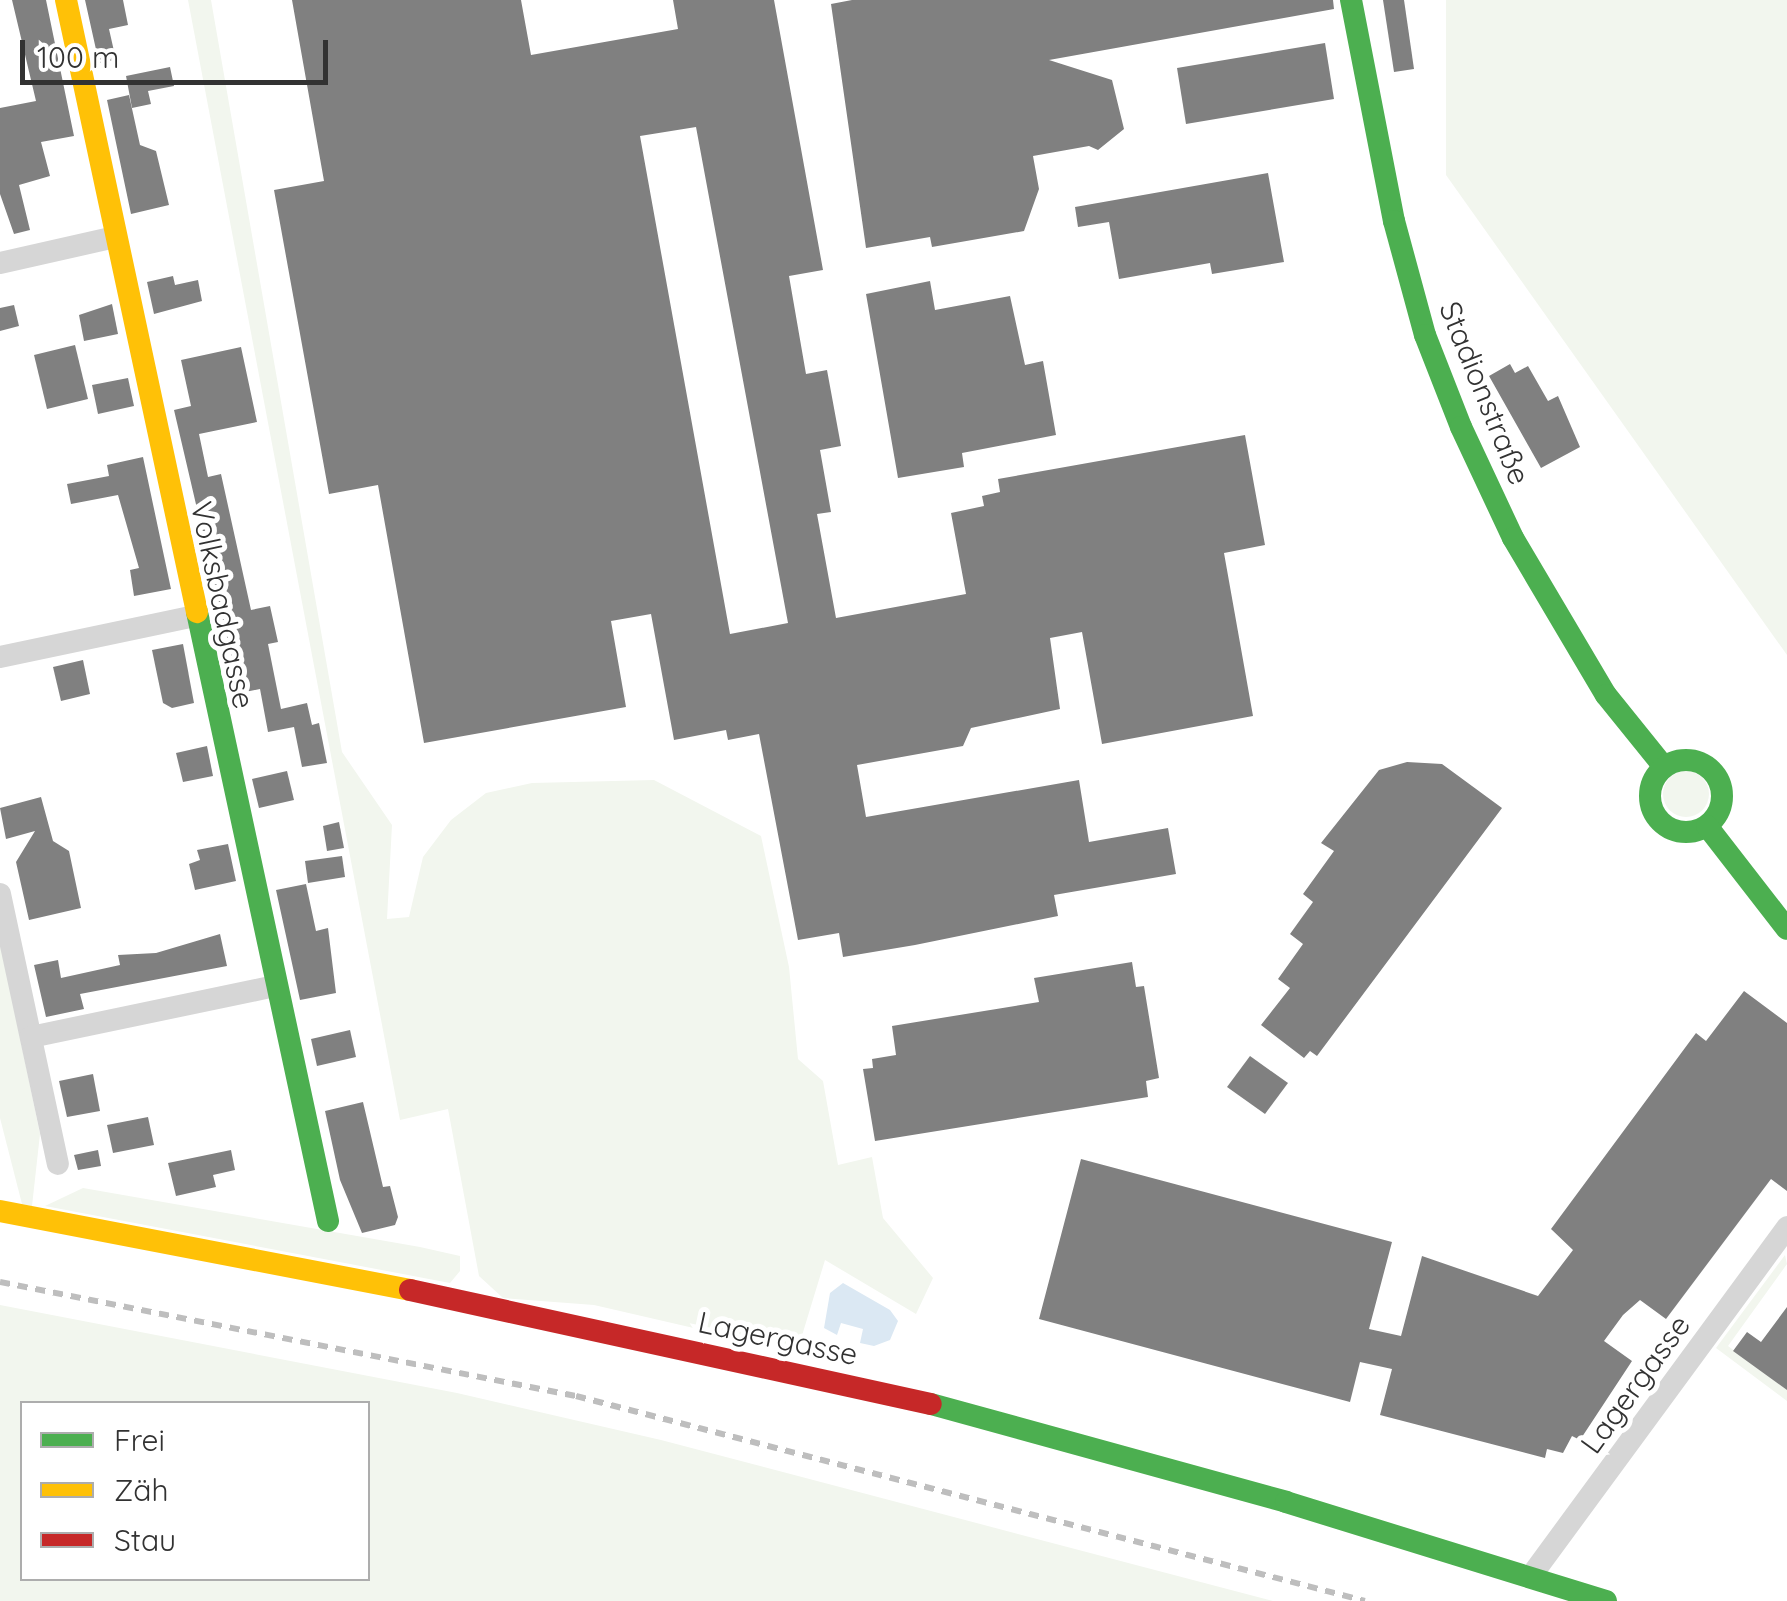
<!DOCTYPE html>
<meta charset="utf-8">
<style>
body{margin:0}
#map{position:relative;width:1787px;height:1601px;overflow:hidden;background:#fff;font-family:Quicksand,sans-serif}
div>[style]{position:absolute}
.green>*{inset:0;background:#f2f6ee}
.round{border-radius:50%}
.water>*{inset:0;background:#dbe8f3}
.building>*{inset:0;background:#808080}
.street>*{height:22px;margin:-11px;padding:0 11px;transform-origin:11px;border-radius:11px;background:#d6d6d6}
.fast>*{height:22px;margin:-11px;padding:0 11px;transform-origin:11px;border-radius:11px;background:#4caf50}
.fast>.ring{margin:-11px;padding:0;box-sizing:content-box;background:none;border:22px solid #4caf50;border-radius:50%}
.slow>*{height:22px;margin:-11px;padding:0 11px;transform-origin:11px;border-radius:11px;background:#ffc107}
.jam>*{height:22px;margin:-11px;padding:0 11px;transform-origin:11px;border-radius:11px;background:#c62828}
.rail>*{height:6px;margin-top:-3px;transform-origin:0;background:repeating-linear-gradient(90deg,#bebebe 0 10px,transparent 0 18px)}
span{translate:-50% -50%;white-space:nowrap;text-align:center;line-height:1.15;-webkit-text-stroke:10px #fff;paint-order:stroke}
.street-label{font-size:30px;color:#323232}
.legend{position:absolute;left:20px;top:1401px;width:350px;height:180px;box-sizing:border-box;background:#fff;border:2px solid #adadad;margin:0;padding:12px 18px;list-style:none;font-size:30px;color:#323232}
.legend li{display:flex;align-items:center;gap:20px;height:50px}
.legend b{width:50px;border:2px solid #adadad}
.scale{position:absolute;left:20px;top:40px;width:308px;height:45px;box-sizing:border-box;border:5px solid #323232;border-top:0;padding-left:12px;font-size:30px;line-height:35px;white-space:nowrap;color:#323232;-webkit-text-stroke:8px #fff;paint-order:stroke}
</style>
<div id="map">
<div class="green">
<i style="clip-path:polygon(188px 0,211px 0,342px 752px,392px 825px,387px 919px,409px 917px,423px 857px,451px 820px,486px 793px,532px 783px,654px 780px,761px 836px,789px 967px,798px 1059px,823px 1081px,838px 1165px,872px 1157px,883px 1218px,933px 1278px,916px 1314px,825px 1260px,797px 1352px,594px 1305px,503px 1298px,479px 1276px,448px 1109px,400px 1120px)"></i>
<i style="clip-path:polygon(1446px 0,1787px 0,1787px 655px,1446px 175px)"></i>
<i class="round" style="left:1663px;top:771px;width:46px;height:46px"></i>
<i style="clip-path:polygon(0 941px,40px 1134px,32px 1206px,22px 1204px,0 1118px)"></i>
<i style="clip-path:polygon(83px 1188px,420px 1247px,460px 1256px,460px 1271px,450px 1283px,45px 1206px)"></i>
<i style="clip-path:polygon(1785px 1255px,1787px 1264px,1728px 1346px,1787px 1390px,1787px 1401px,1716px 1348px)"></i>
<i style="clip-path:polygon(evenodd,0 1305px,457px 1393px,661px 1440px,1273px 1601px,0 1601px,0 1305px,22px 1404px,368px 1404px,368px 1578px,22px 1578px,22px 1404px)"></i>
</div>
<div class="water">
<i style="clip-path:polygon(843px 1283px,890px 1310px,898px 1321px,890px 1340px,874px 1346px,860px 1343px,863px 1329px,841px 1323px,837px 1335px,824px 1328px,830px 1293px)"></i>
</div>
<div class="building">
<i style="clip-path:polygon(12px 0,46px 0,74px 136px,41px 142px,50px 176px,19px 185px,30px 230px,14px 234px,0 194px,0 108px,36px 101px)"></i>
<i style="clip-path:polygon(85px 0,123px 0,128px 25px,109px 29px,116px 60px,99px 63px)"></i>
<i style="clip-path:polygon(evenodd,292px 0,521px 0,531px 55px,678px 29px,673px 0,774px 0,823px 270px,789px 276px,806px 374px,827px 370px,841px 446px,820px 450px,831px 512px,817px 514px,836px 618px,966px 594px,951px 513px,984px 506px,982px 496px,1000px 492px,998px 479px,1245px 435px,1265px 545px,1224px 553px,1253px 716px,1102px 744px,1082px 632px,1050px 638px,1060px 709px,971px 728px,963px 746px,857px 765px,866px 817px,1079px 780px,1089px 842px,1168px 828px,1176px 874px,1054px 895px,1058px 916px,915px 945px,843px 957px,839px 933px,798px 940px,759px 734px,728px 740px,726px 730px,674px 740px,651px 614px,611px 621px,626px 707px,424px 743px,378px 485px,329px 494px,274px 190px,324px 181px,292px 0,696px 127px,788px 623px,730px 634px,640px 136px,696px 127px)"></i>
<i style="clip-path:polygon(852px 0,1333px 0,1334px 9px,1049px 60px,1112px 80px,1124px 129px,1098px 150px,1089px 146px,1033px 156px,1039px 189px,1024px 231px,932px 247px,930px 237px,866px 248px,831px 4px)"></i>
<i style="clip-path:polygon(1383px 0,1404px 0,1414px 69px,1394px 72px)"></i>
<i style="clip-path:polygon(1325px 43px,1334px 99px,1186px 124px,1177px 68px)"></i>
<i style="clip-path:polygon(170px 67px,174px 86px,148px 91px,151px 104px,132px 108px,126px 76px)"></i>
<i style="clip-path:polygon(129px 95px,140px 145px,156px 151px,169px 205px,131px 214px,107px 100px)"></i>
<i style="clip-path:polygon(1268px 173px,1284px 262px,1212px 274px,1210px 263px,1119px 279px,1109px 222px,1078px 227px,1075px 207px)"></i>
<i style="clip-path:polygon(173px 276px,175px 285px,198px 280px,202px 301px,154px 314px,147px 282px)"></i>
<i style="clip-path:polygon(930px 281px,935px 310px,1010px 296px,1025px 365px,1043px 361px,1056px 435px,962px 453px,964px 467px,898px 478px,866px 294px)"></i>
<i style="clip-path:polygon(112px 304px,118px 334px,84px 341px,79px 315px)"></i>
<i style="clip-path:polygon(14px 305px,19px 326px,0 331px,0 308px)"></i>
<i style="clip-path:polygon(75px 345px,88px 399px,47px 409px,34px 355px)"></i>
<i style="clip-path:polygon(241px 347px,257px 422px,199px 434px,208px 477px,221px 474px,251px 610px,270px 606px,278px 642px,268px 644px,281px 709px,307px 703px,312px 725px,319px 723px,327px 763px,302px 767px,294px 727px,268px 732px,260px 689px,240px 693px,174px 410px,191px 406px,181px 360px)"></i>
<i style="clip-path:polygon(1510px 364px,1515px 373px,1528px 366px,1548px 401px,1558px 396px,1580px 447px,1541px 468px,1489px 376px)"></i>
<i style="clip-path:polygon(128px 378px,134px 406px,98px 414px,92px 385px)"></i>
<i style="clip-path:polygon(143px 457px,171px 589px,134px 596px,130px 570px,139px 568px,118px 495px,71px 504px,67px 484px,109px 476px,107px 465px)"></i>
<i style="clip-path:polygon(183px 644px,194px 703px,172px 708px,163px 703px,152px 650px)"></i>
<i style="clip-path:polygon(83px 660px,90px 694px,61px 701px,53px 667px)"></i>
<i style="clip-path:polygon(207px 746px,213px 776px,183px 782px,176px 753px)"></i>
<i style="clip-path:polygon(1407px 762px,1442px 764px,1502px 808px,1317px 1056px,1310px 1051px,1304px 1058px,1261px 1025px,1290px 988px,1278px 979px,1303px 944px,1290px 934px,1313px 902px,1303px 894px,1334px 851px,1321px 843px,1379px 770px)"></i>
<i style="clip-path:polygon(287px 771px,294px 800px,259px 808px,252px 779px)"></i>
<i style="clip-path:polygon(41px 797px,53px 841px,69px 851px,81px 908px,29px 920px,16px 862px,35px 831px,6px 839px,0 808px)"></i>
<i style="clip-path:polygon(339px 822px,344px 848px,327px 851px,323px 826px)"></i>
<i style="clip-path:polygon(228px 844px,236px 881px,195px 890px,189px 864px,200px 860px,197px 850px)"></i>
<i style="clip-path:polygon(342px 856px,345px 877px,308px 883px,305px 861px)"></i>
<i style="clip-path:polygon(306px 884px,316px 931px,328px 928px,336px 993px,300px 1000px,276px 890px)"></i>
<i style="clip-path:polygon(220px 934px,227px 966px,80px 994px,84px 1009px,46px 1017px,34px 965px,58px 960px,61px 978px,120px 965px,118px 955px,156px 953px)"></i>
<i style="clip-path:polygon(1132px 962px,1136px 987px,1144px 986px,1159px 1078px,1146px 1081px,1148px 1097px,875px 1141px,863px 1069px,873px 1068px,872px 1059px,896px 1055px,892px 1026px,1039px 1002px,1034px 978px)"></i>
<i style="clip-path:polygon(1744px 991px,1787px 1023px,1787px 1191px,1771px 1179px,1666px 1319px,1640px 1300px,1623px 1315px,1604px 1341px,1632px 1361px,1580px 1440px,1572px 1436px,1563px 1453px,1547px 1449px,1545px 1458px,1380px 1415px,1392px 1369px,1360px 1362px,1350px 1402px,1039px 1319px,1081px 1159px,1392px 1242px,1369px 1329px,1401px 1336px,1422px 1256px,1538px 1296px,1573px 1250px,1551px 1229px,1696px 1033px,1706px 1041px)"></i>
<i style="clip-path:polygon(350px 1030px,356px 1057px,317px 1066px,311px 1039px)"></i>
<i style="clip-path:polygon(1250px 1056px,1288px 1083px,1265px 1114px,1227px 1087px)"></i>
<i style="clip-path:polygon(93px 1074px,100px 1111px,67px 1117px,59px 1081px)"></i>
<i style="clip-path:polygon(363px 1102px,383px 1187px,390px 1186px,398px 1217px,395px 1225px,362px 1233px,340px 1180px,325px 1111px)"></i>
<i style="clip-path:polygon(148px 1117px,154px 1145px,113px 1153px,107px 1125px)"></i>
<i style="clip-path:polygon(98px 1150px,101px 1166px,78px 1170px,74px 1155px)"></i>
<i style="clip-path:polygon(231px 1150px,235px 1170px,213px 1175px,216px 1187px,176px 1196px,168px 1163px)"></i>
<i style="clip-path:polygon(1787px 1307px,1787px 1390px,1733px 1351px,1747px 1332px,1761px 1342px)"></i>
</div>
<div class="street">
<i style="left:0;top:263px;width:118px;rotate:-12.7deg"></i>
<i style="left:0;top:657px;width:198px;rotate:-11.9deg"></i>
<i style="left:0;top:894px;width:276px;rotate:77.9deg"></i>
<i style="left:31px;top:1037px;width:249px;rotate:-11.8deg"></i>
<i style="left:1531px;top:1576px;width:433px;rotate:-53.7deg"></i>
</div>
<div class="fast">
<i style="left:1351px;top:0;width:225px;rotate:79deg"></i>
<i style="left:1394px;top:221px;width:118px;rotate:74.8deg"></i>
<i style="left:1425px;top:335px;width:99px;rotate:68.6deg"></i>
<i style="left:1461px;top:427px;width:123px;rotate:64.9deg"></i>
<i style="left:1513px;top:538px;width:182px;rotate:59.4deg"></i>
<i style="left:1606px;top:695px;width:92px;rotate:51.1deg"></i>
<i style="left:197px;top:612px;width:623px;rotate:77.86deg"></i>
<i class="ring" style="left:1650px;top:760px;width:50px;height:50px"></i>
<i style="left:1707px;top:826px;width:130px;rotate:52.2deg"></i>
<i style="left:931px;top:1404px;width:368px;rotate:15.4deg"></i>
<i style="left:1286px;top:1502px;width:335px;rotate:17.2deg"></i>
</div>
<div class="slow">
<i style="left:66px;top:0;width:626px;rotate:77.92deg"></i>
<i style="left:0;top:1211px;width:418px;rotate:10.9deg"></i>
</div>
<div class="jam">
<i style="left:410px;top:1290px;width:533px;rotate:12.34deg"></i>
</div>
<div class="rail">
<i style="left:0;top:1282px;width:587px;rotate:11.2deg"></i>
<i style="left:576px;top:1396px;width:815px;rotate:14.56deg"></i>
</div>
<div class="street-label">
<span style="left:1485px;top:393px;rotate:68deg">Stadionstraße</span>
<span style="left:223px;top:605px;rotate:78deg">Volksbadgasse</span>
<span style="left:778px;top:1338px;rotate:12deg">Lagergasse</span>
<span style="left:1635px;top:1384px;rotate:-54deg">Lagergasse</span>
</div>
<ul class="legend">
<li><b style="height:12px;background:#4caf50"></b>Frei</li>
<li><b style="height:12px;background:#ffc107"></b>Zäh</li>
<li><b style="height:12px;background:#c62828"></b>Stau</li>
</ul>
<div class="scale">100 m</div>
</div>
